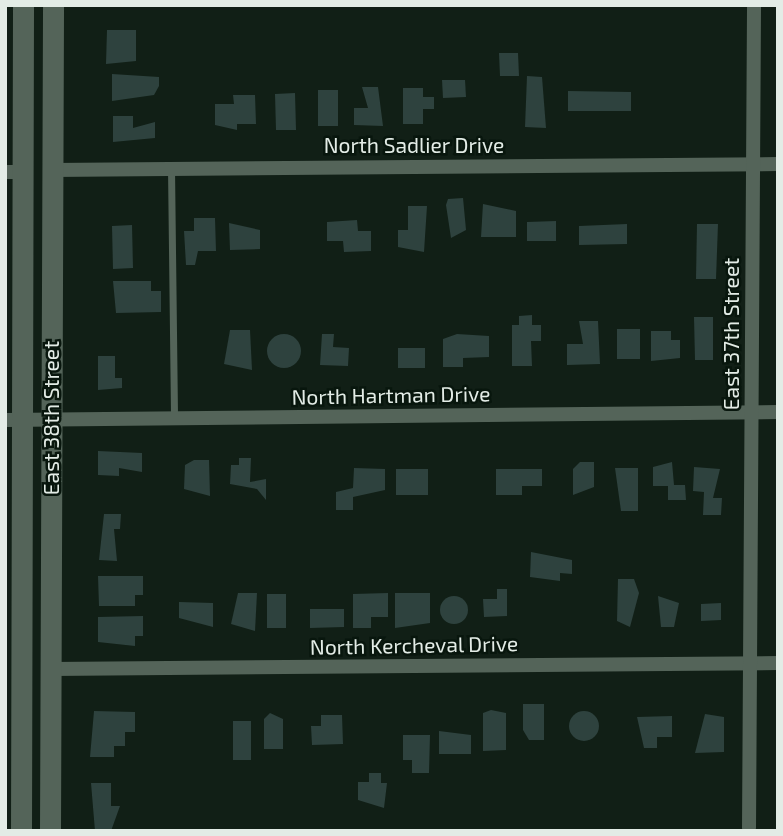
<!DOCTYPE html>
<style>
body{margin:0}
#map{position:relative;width:783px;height:836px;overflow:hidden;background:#111f16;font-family:"Exo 2",sans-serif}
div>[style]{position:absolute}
.building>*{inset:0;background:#2e423e}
.round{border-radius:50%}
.lane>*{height:7px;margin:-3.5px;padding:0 3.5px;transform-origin:3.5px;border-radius:3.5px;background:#546459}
.street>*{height:14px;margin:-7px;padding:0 7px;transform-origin:7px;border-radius:7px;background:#546459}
.secondary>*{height:21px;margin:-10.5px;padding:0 10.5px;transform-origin:10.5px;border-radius:10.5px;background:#546459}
span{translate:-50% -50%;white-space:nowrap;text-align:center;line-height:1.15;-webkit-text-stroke:5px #08160d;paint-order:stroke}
.street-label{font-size:21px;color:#e3ece6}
.frame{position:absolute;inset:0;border:7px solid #e3ece6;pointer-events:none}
</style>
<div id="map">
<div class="building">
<i style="clip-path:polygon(107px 30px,136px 30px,136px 61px,106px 64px)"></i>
<i style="clip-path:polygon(499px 53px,518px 53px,519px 76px,500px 76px)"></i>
<i style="clip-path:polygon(112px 74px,159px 77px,159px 86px,154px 95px,112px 101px)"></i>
<i style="clip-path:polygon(527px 76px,542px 77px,546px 128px,525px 127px)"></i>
<i style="clip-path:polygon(442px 80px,465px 80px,466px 97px,443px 98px)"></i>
<i style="clip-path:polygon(362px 87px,378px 87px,383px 126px,354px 125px,354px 108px,368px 108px)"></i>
<i style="clip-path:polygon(403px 88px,423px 88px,423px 97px,434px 97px,434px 109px,423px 109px,423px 124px,403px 124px)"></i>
<i style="clip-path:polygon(318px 90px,338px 90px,338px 126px,318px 126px)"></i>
<i style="clip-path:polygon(568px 91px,631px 92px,631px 111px,568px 111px)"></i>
<i style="clip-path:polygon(295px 93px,296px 130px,276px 130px,275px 94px)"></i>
<i style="clip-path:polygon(233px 95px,255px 95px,256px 124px,237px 124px,237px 130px,215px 125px,215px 104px,234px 104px)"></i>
<i style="clip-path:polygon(113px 116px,133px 116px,133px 128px,155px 122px,155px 138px,113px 142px)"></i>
<i style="clip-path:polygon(463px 198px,466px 230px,451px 238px,446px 205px,448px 199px)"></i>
<i style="clip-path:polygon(483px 204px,516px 211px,516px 237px,481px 237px)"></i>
<i style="clip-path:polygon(408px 206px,427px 206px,424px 252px,398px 247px,398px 230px,408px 230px)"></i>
<i style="clip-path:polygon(194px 218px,215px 218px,216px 251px,198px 251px,195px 265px,186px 265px,184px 231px,194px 231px)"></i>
<i style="clip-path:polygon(357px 220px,358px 231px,371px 231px,371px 251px,344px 252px,343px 241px,327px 241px,327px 222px)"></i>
<i style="clip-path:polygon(556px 221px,556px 241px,527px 241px,527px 222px)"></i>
<i style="clip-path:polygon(229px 223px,260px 230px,260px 249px,230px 250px)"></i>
<i style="clip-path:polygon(627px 224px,627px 244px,579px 245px,579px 226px)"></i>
<i style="clip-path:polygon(697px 224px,718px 224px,716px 279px,696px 279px)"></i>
<i style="clip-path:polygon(132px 225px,133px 268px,113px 269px,112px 226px)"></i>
<i style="clip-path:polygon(113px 281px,151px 281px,151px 291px,161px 291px,161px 312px,116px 313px)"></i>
<i style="clip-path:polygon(532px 315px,532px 325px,541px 325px,541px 341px,531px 341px,532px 366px,512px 366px,512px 325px,519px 325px,519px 316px)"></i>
<i style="clip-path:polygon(694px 317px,713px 317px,713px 360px,695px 360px)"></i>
<i style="clip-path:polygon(579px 321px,598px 321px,600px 364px,567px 365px,567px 344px,583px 344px)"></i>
<i style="clip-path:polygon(617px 329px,640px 329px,640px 359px,617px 359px)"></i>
<i style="clip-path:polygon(230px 330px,250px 330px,252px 370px,224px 364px)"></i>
<i style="clip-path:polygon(651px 331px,671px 331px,671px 340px,680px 340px,680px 358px,651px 361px)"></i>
<i class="round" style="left:267px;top:334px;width:34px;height:34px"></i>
<i style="clip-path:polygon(322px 334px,334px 334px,333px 347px,349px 348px,348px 366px,320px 365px)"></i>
<i style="clip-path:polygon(457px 334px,489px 336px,489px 357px,463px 358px,463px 367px,443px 367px,443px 339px)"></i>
<i style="clip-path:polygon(398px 348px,425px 348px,425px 368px,398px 368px)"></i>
<i style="clip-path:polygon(98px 356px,115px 356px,115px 378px,122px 378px,122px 388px,98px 390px)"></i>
<i style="clip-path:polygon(98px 451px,142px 453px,142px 472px,119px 468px,119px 476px,98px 475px)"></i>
<i style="clip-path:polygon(239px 458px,251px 458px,250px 482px,266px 479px,266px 500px,257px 489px,230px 484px,231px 465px,239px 465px)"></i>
<i style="clip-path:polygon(194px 460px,209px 460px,210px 496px,184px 489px,185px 465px)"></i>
<i style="clip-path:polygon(580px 462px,594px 462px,594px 487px,573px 495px,573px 469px)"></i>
<i style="clip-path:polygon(672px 462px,674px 485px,685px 485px,686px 500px,668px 500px,668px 486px,653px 486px,653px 467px)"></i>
<i style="clip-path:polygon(694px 467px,720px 469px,713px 498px,722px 498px,721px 515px,703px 515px,704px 492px,693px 491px)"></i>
<i style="clip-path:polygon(354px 468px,385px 469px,385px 490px,353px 497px,353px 510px,336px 510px,336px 492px,353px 488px)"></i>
<i style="clip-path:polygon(615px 468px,638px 468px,638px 511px,621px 511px)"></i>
<i style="clip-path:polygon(396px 469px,428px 469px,428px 495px,396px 495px)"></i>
<i style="clip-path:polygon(496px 469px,542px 469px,542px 486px,522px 486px,522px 495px,496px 495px)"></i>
<i style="clip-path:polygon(104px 514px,121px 514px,120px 529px,114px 529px,117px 561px,99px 560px)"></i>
<i style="clip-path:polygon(531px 552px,572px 560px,572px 574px,560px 573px,560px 581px,530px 577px)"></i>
<i style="clip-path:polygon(98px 576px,143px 576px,143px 595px,135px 595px,135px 606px,99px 606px)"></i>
<i style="clip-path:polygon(618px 579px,634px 579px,639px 593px,630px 627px,617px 621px)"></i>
<i style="clip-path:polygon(497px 589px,507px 589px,507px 616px,484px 617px,483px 599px,497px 599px)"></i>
<i style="clip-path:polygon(238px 593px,257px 593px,255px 631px,231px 624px)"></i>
<i style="clip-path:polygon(388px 593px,388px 617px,371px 617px,371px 628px,353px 628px,353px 594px)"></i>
<i style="clip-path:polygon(395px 593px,430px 593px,430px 623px,395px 628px)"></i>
<i style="clip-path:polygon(267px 594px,286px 594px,286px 628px,267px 628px)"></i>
<i class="round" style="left:440px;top:596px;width:28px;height:28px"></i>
<i style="clip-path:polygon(658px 596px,679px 603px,674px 627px,661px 627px)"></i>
<i style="clip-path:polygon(179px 602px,213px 603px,213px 627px,179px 618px)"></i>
<i style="clip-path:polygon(721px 603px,721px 620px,701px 621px,701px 604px)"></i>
<i style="clip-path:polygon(310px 609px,344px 609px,344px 627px,310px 628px)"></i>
<i style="clip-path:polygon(143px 616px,143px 636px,135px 636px,135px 646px,98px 642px,98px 617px)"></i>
<i style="clip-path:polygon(523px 704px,544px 704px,544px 740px,529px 740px,523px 730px)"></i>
<i style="clip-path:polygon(491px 710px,506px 713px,506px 750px,483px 751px,483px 713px)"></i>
<i class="round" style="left:569px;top:711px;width:30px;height:30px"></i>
<i style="clip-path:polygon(94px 711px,135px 712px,135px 732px,125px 732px,125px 746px,114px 746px,114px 757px,90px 757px)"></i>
<i style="clip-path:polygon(270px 713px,283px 719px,283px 749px,264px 749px,264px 719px)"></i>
<i style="clip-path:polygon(705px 714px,724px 717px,724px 752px,695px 753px)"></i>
<i style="clip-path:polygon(321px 715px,342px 715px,343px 744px,312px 745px,311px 726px,321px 726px)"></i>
<i style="clip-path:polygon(672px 716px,672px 737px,657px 737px,657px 748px,644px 748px,637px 717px)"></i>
<i style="clip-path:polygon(233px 721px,251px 721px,251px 760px,233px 760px)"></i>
<i style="clip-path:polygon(439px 731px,471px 735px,471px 754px,439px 754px)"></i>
<i style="clip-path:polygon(403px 735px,430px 735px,429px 773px,412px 773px,412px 760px,403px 760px)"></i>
<i style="clip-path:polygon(369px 773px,381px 773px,381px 783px,387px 783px,384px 808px,358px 800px,358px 782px,369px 782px)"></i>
<i style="clip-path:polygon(91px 783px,111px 783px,111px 806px,120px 806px,111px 831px,95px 831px)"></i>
</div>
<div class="lane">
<i style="left:171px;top:168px;width:250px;rotate:89.3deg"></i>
</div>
<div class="street">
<i style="left:52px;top:170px;width:726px;rotate:-0.47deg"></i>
<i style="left:5px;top:172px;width:18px"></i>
<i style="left:5px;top:420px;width:773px;rotate:-0.59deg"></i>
<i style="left:51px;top:669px;width:727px;rotate:-0.47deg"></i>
<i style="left:749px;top:828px;width:823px;rotate:-89.65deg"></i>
</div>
<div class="secondary">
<i style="left:21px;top:831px;width:826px;rotate:-89.86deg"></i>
<i style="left:50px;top:831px;width:826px;rotate:-89.79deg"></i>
</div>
<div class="street-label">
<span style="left:414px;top:145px">North Sadlier Drive</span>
<span style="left:731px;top:334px;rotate:-90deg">East 37th Street</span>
<span style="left:391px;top:395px;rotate:-1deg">North Hartman Drive</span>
<span style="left:51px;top:418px;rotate:-90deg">East 38th Street</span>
<span style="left:414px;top:645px;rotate:-1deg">North Kercheval Drive</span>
</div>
<div class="frame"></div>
</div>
